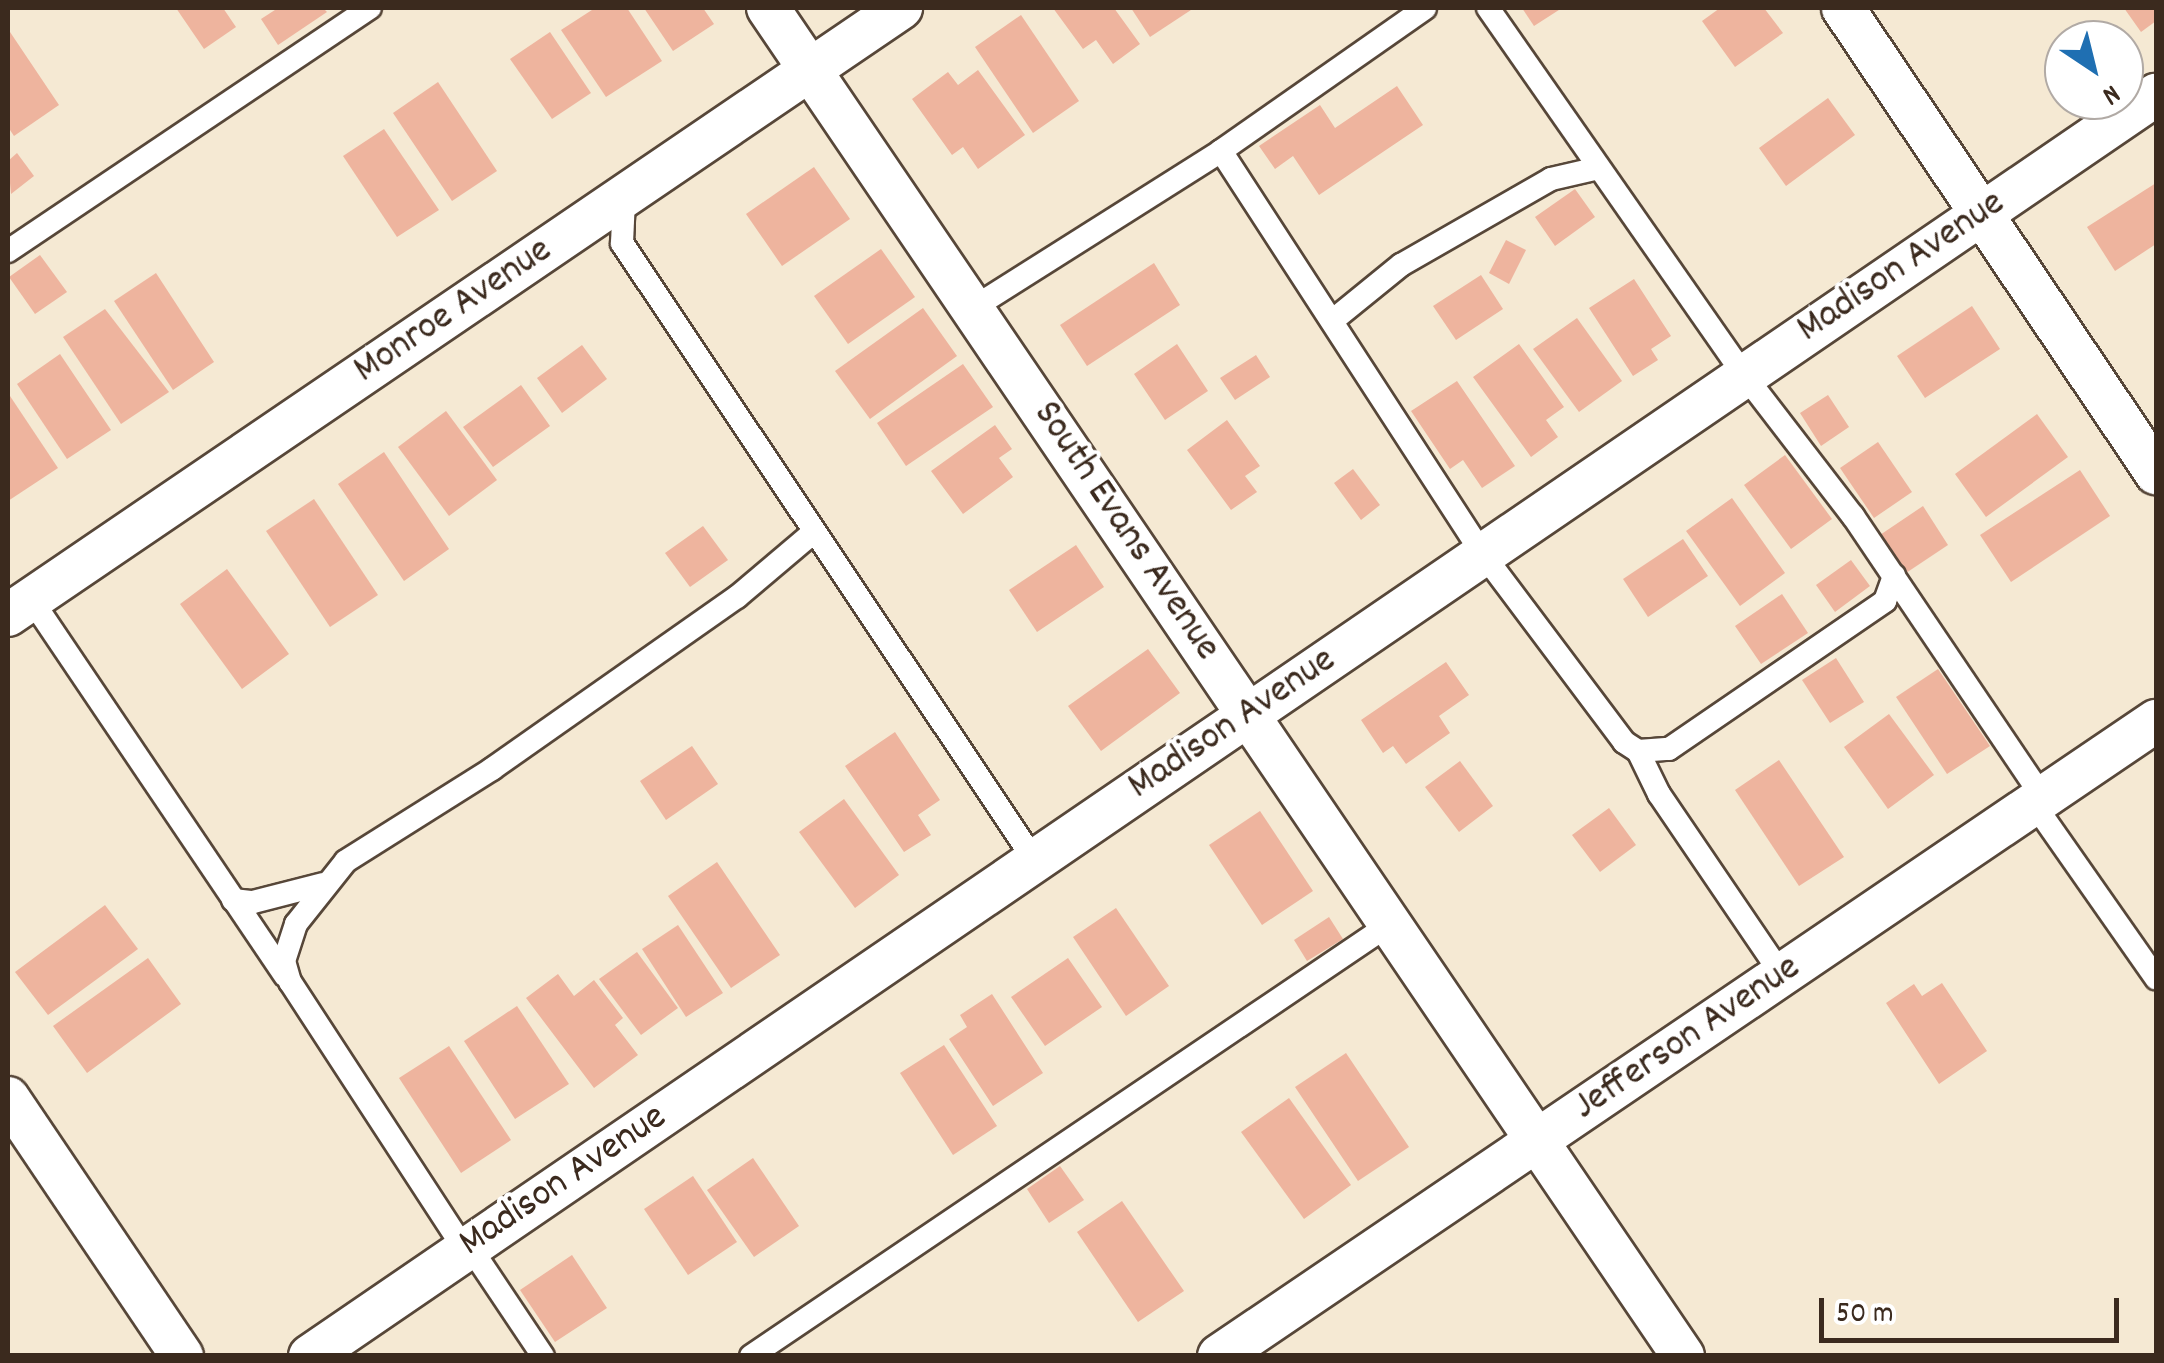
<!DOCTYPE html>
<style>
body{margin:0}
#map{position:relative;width:2164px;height:1363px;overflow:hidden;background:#f5e9d3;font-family:Dekko,sans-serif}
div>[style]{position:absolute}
.building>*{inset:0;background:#eeb49e}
.roads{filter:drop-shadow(2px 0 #574739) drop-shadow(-2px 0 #574739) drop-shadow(0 2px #574739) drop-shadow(0 -2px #574739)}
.service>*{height:22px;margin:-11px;padding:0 11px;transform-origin:11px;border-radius:11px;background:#fff}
.minor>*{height:42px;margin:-21px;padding:0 21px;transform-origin:21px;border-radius:21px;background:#fff}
span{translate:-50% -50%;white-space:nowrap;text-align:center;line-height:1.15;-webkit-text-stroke:8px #fff;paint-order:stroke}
.street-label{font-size:40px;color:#3b2a1e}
.frame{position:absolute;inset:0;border:10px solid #3b2a1e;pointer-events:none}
.north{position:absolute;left:2044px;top:20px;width:100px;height:100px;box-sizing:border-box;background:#fff;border:2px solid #b1aaa5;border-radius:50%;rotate:145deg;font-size:28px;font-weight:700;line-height:40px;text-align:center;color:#3b2a1e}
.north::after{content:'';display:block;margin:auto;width:35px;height:45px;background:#1f6fb2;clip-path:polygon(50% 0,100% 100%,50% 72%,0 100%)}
.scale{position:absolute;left:1819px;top:1298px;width:300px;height:45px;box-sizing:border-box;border:5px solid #3b2a1e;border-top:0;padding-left:12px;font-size:30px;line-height:35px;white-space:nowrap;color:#3b2a1e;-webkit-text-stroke:8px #fff;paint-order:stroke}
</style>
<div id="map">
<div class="building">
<i style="clip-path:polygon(176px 8px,223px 8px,236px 27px,204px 49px)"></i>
<i style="clip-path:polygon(278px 8px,323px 8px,327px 12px,278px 45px,261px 19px)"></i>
<i style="clip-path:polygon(595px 8px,627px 8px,662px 61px,606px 97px,561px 30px)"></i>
<i style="clip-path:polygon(644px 8px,703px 8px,714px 24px,673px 51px)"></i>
<i style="clip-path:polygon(1053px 8px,1114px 8px,1140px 44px,1113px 64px,1096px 40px,1083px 49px)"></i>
<i style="clip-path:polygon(1131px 8px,1194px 8px,1150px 37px)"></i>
<i style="clip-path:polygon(1522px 8px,1562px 8px,1534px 26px)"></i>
<i style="clip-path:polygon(1720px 8px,1764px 8px,1783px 33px,1735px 67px,1702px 21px)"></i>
<i style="clip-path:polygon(2124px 8px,2156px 8px,2156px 21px,2141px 32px)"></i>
<i style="clip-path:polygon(1021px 15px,1079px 101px,1033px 133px,975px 47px)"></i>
<i style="clip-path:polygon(8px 29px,59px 105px,14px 136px,8px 127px)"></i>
<i style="clip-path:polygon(550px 32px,591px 93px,552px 119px,510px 59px)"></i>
<i style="clip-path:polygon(978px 70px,1025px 135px,978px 169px,963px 147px,952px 155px,912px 99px,948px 72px,958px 85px)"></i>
<i style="clip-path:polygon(438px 82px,497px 171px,452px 201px,393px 113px)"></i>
<i style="clip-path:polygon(1397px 86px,1423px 125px,1319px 195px,1293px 156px,1275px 169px,1259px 146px,1320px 105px,1335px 128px)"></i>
<i style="clip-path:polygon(1828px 98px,1855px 135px,1786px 186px,1759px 148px)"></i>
<i style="clip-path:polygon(384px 129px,439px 210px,397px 237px,343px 156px)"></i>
<i style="clip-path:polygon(17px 153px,34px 176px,11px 194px,8px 161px)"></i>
<i style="clip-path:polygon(814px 167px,850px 219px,782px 266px,746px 214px)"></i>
<i style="clip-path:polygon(2156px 183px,2156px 244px,2115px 271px,2087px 227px)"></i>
<i style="clip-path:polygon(1575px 189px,1595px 217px,1555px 246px,1535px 217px)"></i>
<i style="clip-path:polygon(1506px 240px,1526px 250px,1509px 284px,1489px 273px)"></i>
<i style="clip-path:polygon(881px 249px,915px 297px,848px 344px,814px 296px)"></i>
<i style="clip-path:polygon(40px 255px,67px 292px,35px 314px,9px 277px)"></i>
<i style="clip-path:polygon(1154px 263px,1180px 305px,1087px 366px,1060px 325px)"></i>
<i style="clip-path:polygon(156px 273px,214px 362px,173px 390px,114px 301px)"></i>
<i style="clip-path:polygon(1481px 275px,1503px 309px,1456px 340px,1433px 306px)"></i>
<i style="clip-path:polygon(1634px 279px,1671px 336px,1651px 349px,1658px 360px,1633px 376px,1589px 308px)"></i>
<i style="clip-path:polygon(1972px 306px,2000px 349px,1925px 398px,1897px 356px)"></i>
<i style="clip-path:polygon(923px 308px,957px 356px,870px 419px,835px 371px)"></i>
<i style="clip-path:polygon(105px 309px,169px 392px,121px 424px,63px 337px)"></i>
<i style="clip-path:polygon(1577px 318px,1622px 381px,1579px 412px,1533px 349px)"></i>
<i style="clip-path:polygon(1177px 344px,1208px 391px,1165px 420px,1134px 374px)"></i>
<i style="clip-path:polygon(1519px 344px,1564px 407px,1546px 420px,1558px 437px,1531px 457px,1473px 377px)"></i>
<i style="clip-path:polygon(582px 345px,607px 379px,562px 413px,537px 378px)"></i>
<i style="clip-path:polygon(60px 354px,111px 430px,67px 459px,17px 384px)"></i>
<i style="clip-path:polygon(1256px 355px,1270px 377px,1235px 400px,1220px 378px)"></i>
<i style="clip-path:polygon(963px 364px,993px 407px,906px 466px,877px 423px)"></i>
<i style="clip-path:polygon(1457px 381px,1515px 466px,1482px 488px,1463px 460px,1450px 469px,1411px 411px)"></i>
<i style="clip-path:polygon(521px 385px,550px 426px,493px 467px,463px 427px)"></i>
<i style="clip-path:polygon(8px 393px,58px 468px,8px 501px)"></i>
<i style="clip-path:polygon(1828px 395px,1849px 427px,1821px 446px,1800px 413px)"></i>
<i style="clip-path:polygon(446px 411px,497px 480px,449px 516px,398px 447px)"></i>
<i style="clip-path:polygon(2037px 414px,2068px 457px,1986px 517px,1955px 474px)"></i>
<i style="clip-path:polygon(1227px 420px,1260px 466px,1245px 476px,1257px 492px,1231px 510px,1187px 450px)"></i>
<i style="clip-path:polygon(995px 425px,1012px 449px,999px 458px,1013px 477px,963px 514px,931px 471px)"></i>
<i style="clip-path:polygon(1878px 442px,1912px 492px,1874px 518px,1840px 468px)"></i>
<i style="clip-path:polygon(384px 452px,449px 549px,404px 581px,338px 484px)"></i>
<i style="clip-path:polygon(1785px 455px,1832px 519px,1791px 549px,1744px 485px)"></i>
<i style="clip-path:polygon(1353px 469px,1380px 505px,1361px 520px,1334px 483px)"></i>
<i style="clip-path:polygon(2080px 470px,2110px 516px,2011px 582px,1980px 535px)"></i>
<i style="clip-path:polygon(1732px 498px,1785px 573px,1740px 606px,1686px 531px)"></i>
<i style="clip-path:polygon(314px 499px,378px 595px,330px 627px,266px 531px)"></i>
<i style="clip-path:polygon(1923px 506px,1948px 545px,1903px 575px,1877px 537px)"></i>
<i style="clip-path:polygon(703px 526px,728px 560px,690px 587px,665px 553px)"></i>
<i style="clip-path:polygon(1683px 539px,1708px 576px,1648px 617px,1623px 579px)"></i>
<i style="clip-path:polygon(1076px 545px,1104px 587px,1037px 632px,1009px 590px)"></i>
<i style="clip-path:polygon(1851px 560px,1870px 586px,1835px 612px,1816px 585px)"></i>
<i style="clip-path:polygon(227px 569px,289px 654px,242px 689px,180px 604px)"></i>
<i style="clip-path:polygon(1782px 594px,1808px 633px,1761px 664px,1735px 626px)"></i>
<i style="clip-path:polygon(1148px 649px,1180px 693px,1101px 751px,1068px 706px)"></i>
<i style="clip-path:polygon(1836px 658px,1864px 702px,1830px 723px,1802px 680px)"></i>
<i style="clip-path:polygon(1446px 662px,1469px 695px,1439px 716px,1450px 733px,1406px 764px,1393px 746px,1383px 753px,1361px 720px)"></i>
<i style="clip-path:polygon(1938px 669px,1990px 746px,1947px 774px,1896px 697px)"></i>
<i style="clip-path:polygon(1889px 714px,1934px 775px,1888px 809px,1844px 747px)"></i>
<i style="clip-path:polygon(895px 732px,940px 800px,918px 815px,931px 835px,904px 852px,845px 766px)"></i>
<i style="clip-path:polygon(692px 746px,718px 784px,666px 820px,640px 781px)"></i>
<i style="clip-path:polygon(1779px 760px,1844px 857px,1799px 886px,1735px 790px)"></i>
<i style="clip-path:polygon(1460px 761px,1493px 806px,1459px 832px,1425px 787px)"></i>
<i style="clip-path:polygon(844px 799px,899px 875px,855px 908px,799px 832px)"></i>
<i style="clip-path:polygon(1609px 808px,1636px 845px,1600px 872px,1572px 835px)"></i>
<i style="clip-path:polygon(1260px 811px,1313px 891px,1262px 925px,1209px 845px)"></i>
<i style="clip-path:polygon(717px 862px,780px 955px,731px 988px,668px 896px)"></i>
<i style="clip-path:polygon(105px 905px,138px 949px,48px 1015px,15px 972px)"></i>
<i style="clip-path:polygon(1116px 908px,1169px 986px,1126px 1016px,1073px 937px)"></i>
<i style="clip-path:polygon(1329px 917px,1343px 939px,1307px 961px,1294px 940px)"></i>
<i style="clip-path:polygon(678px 925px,723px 993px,686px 1017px,642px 949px)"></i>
<i style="clip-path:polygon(637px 952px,678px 1008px,641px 1035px,599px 979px)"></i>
<i style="clip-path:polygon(148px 958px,181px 1004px,87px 1073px,53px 1026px)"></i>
<i style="clip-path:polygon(1068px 958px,1102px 1007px,1045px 1046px,1011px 997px)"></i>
<i style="clip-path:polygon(558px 974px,574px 996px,594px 980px,623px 1018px,615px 1025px,638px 1055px,594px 1088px,526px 998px)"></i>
<i style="clip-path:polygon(1942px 983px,1987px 1051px,1939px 1084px,1886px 1003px,1914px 984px,1922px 996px)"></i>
<i style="clip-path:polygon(992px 994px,1043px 1073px,993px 1106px,949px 1039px,967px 1027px,960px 1015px)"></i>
<i style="clip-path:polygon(517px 1006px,569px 1084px,515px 1119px,464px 1041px)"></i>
<i style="clip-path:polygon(944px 1045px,997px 1126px,953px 1155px,900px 1073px)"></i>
<i style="clip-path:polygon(449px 1046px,511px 1140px,461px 1173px,399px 1078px)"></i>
<i style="clip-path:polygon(1346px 1053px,1409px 1147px,1358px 1181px,1295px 1087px)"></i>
<i style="clip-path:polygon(1289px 1098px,1351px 1185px,1304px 1219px,1241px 1132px)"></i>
<i style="clip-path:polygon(753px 1158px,799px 1226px,754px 1257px,707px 1190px)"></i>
<i style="clip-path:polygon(1060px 1166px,1084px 1200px,1049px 1223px,1027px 1189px)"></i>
<i style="clip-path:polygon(693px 1176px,737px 1242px,688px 1275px,644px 1209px)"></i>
<i style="clip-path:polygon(1122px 1201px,1184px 1291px,1138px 1322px,1077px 1232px)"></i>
<i style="clip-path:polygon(572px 1255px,607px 1308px,555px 1342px,520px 1290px)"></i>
</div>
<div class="roads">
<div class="service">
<i style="left:1488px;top:8px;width:449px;rotate:55.1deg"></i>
<i style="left:1745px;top:376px;width:177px;rotate:52.4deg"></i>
<i style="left:1853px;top:516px;width:340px;rotate:56deg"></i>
<i style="left:1221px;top:151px;width:481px;rotate:57deg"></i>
<i style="left:1483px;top:554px;width:235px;rotate:53.1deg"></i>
<i style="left:1624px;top:742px;width:17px;rotate:33deg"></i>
<i style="left:1638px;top:751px;width:31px;rotate:-4deg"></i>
<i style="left:1669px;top:749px;width:262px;rotate:-34.4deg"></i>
<i style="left:1885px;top:601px;width:27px;rotate:-70deg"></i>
<i style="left:624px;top:199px;width:44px;rotate:92.6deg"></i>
<i style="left:622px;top:243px;width:743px;rotate:56.25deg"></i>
<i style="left:8px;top:251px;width:436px;rotate:-33.9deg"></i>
<i style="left:973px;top:308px;width:294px;rotate:-32.3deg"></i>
<i style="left:1221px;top:151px;width:249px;rotate:-35deg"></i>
<i style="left:1332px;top:321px;width:89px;rotate:-39.1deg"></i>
<i style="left:1401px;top:265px;width:173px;rotate:-29.8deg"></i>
<i style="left:1551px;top:179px;width:49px;rotate:-12.9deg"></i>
<i style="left:31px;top:599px;width:454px;rotate:56deg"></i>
<i style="left:1638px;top:751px;width:48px;rotate:64deg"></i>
<i style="left:1659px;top:794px;width:219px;rotate:55.8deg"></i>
<i style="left:2034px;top:804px;width:213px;rotate:55deg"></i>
<i style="left:233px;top:900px;width:20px;rotate:6deg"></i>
<i style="left:253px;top:902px;width:72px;rotate:-14.4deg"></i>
<i style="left:470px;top:1247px;width:131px;rotate:56.2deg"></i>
<i style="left:465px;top:1250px;width:320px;rotate:-123.1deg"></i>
<i style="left:290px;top:982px;width:22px;rotate:-106deg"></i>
<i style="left:284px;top:961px;width:39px;rotate:-72deg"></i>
<i style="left:296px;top:924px;width:80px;rotate:-51.6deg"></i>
<i style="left:346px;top:861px;width:173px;rotate:-32.2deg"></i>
<i style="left:492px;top:769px;width:299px;rotate:-35.1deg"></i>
<i style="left:737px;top:597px;width:101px;rotate:-40.2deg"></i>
<i style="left:751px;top:1356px;width:771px;rotate:-34.06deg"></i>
</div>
<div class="minor">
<i style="left:768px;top:8px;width:1629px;rotate:55.83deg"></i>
<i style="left:1843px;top:8px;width:561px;rotate:56.05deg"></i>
<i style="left:8px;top:615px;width:1080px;rotate:-34.21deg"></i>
<i style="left:8px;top:1098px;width:311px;rotate:56deg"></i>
<i style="left:310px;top:1356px;width:2236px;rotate:-34.34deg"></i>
<i style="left:1219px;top:1356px;width:1132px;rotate:-34.13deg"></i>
</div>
</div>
<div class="street-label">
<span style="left:1902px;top:268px;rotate:-34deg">Madison Avenue</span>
<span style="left:454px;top:312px;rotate:-34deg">Monroe Avenue</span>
<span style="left:1125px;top:532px;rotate:56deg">South Evans Avenue</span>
<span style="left:1233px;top:725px;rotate:-34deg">Madison Avenue</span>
<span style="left:1688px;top:1039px;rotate:-34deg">Jefferson Avenue</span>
<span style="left:564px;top:1182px;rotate:-34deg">Madison Avenue</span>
</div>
<div class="frame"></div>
<div class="north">N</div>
<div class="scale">50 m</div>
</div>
